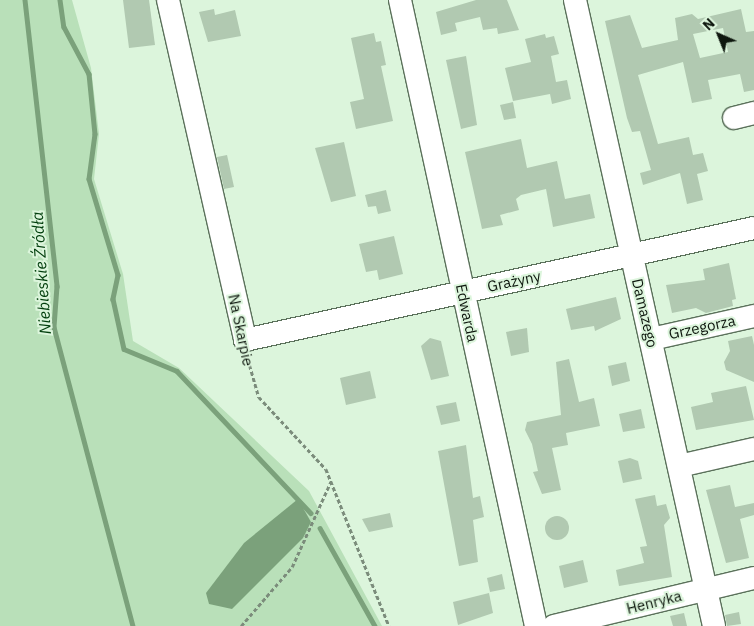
<!DOCTYPE html>
<meta charset="utf-8">
<style>
body{margin:0}
#map{position:relative;width:754px;height:626px;overflow:hidden;background:#dcf5dc;font-family:"IBM Plex Sans",sans-serif}
div>[style]{position:absolute}
.green>*{inset:0;background:#b9e0b9}
.water>*{inset:0;background:#7ba17b}
.stream>*{height:4.5px;margin:-2.25px;padding:0 2.25px;transform-origin:2.25px;border-radius:2.25px;background:#7ba17b}
.building>*{inset:0;background:#b1c9b1}
.round{border-radius:50%}
.path>*{height:2.5px;margin-top:-1.25px;transform-origin:0;background:repeating-linear-gradient(90deg,#7b8c7b 0 4px,transparent 0 6.5px)}
.roads{filter:drop-shadow(1px 0 #5b715b) drop-shadow(-1px 0 #5b715b) drop-shadow(0 1px #5b715b) drop-shadow(0 -1px #5b715b)}
.minor>*{height:22px;margin:-11px;padding:0 11px;transform-origin:11px;border-radius:11px;background:#fff}
span{translate:-50% -50%;white-space:nowrap;text-align:center;line-height:1.15;-webkit-text-stroke:4px #dcf5dc;paint-order:stroke}
.street-label{font-size:15px;color:#0e170e}
.water-label{font-size:16px;color:#013e0c;font-style:italic}
.north{position:absolute;left:694px;top:10px;width:50px;height:50px;-webkit-text-stroke:4px #dcf5dc;paint-order:stroke;rotate:316deg;font-size:14px;font-weight:700;line-height:20px;text-align:center;color:#0e170e}
.north::after{content:'';display:block;margin:auto;width:18px;height:22px;background:#0e170e;clip-path:polygon(50% 0,100% 100%,50% 72%,0 100%)}
</style>
<div id="map">
<div class="green">
<i style="clip-path:polygon(0 0,72px 0,91px 68px,99px 134px,94px 179px,123px 274px,133px 341px,179px 368px,309px 491px,382px 626px,0 626px)"></i>
</div>
<div class="water">
<i style="clip-path:polygon(298px 499px,311px 522px,303px 538px,232px 609px,209px 604px,206px 593px,244px 543px)"></i>
</div>
<div class="stream">
<i style="left:25px;top:0;width:288px;rotate:83.6deg"></i>
<i style="left:57px;top:286px;width:41px;rotate:94.2deg"></i>
<i style="left:54px;top:327px;width:309px;rotate:75.2deg"></i>
<i style="left:60px;top:0;width:27px;rotate:82deg"></i>
<i style="left:64px;top:27px;width:53px;rotate:62deg"></i>
<i style="left:89px;top:74px;width:60px;rotate:84.3deg"></i>
<i style="left:95px;top:134px;width:45px;rotate:97.6deg"></i>
<i style="left:89px;top:179px;width:100px;rotate:73.2deg"></i>
<i style="left:118px;top:275px;width:25px;rotate:102deg"></i>
<i style="left:113px;top:299px;width:51px;rotate:77.6deg"></i>
<i style="left:124px;top:349px;width:57px;rotate:22.5deg"></i>
<i style="left:177px;top:371px;width:195px;rotate:46.7deg"></i>
<i style="left:320px;top:528px;width:112px;rotate:60.7deg"></i>
</div>
<div class="building">
<i style="clip-path:polygon(123px 0,149px 0,155px 45px,129px 48px)"></i>
<i style="clip-path:polygon(476px 0,507px 0,519px 30px,498px 34px,497px 28px,483px 30px,480px 17px,455px 23px,457px 31px,441px 35px,436px 12px)"></i>
<i style="clip-path:polygon(214px 9px,215px 15px,235px 10px,241px 36px,208px 42px,199px 12px)"></i>
<i style="clip-path:polygon(evenodd,741px 9px,746px 32px,754px 31px,754px 90px,744px 92px,740px 74px,708px 80px,712px 99px,692px 103px,683px 62px,638px 75px,658px 144px,689px 137px,693px 155px,703px 153px,708px 171px,697px 174px,703px 200px,687px 204px,680px 173px,643px 185px,640px 173px,651px 170px,640px 131px,632px 132px,627px 118px,605px 21px,630px 15px,642px 48px,678px 40px,675px 18px,692px 14px,698px 19px,741px 9px,723px 28px,728px 52px,700px 58px,693px 34px,723px 28px)"></i>
<i style="clip-path:polygon(374px 33px,376px 42px,381px 41px,386px 65px,381px 66px,393px 121px,356px 129px,350px 102px,364px 99px,351px 38px)"></i>
<i style="clip-path:polygon(545px 34px,546px 38px,554px 36px,559px 54px,551px 56px,556px 82px,567px 80px,571px 99px,552px 104px,550px 94px,513px 101px,505px 68px,531px 62px,525px 39px)"></i>
<i style="clip-path:polygon(466px 56px,477px 125px,461px 129px,446px 60px)"></i>
<i style="clip-path:polygon(513px 102px,516px 118px,504px 120px,500px 105px)"></i>
<i style="clip-path:polygon(521px 139px,527px 168px,557px 161px,565px 199px,590px 194px,595px 218px,553px 227px,546px 189px,521px 195px,516px 199px,519px 210px,500px 215px,503px 225px,482px 229px,465px 152px)"></i>
<i style="clip-path:polygon(344px 142px,356px 196px,331px 202px,315px 148px)"></i>
<i style="clip-path:polygon(227px 155px,234px 187px,224px 189px,217px 157px)"></i>
<i style="clip-path:polygon(386px 190px,391px 211px,378px 214px,376px 206px,368px 207px,365px 195px)"></i>
<i style="clip-path:polygon(394px 236px,403px 274px,379px 280px,377px 270px,366px 272px,359px 244px)"></i>
<i style="clip-path:polygon(729px 263px,736px 299px,732px 300px,733px 306px,706px 313px,696px 308px,672px 313px,666px 285px,705px 280px,703px 269px)"></i>
<i style="clip-path:polygon(616px 297px,621px 319px,595px 331px,594px 326px,571px 330px,566px 309px)"></i>
<i style="clip-path:polygon(527px 328px,529px 352px,511px 356px,506px 332px)"></i>
<i style="clip-path:polygon(752px 336px,754px 345px,754px 382px,726px 370px,724px 362px,730px 351px,728px 341px)"></i>
<i style="clip-path:polygon(430px 338px,441px 341px,449px 376px,431px 380px,421px 346px)"></i>
<i style="clip-path:polygon(569px 359px,579px 402px,594px 398px,600px 426px,566px 433px,568px 445px,552px 448px,561px 490px,542px 494px,533px 472px,538px 471px,532px 444px,525px 430px,527px 422px,561px 415px,556px 362px)"></i>
<i style="clip-path:polygon(626px 362px,630px 381px,612px 386px,608px 366px)"></i>
<i style="clip-path:polygon(370px 371px,376px 398px,346px 405px,340px 378px)"></i>
<i style="clip-path:polygon(746px 386px,754px 420px,696px 430px,691px 407px,713px 402px,711px 393px)"></i>
<i style="clip-path:polygon(456px 402px,460px 421px,441px 425px,436px 406px)"></i>
<i style="clip-path:polygon(641px 409px,645px 428px,623px 432px,619px 414px)"></i>
<i style="clip-path:polygon(466px 445px,473px 498px,480px 496px,484px 517px,473px 520px,478px 562px,459px 566px,438px 451px)"></i>
<i style="clip-path:polygon(630px 458px,638px 461px,642px 479px,623px 483px,618px 461px)"></i>
<i style="clip-path:polygon(730px 485px,735px 507px,754px 503px,754px 515px,740px 519px,749px 558px,726px 563px,706px 490px)"></i>
<i style="clip-path:polygon(655px 495px,657px 506px,666px 504px,670px 518px,664px 525px,672px 577px,619px 586px,616px 570px,644px 563px,640px 547px,647px 546px,635px 499px)"></i>
<i style="clip-path:polygon(390px 513px,393px 527px,369px 532px,362px 519px)"></i>
<i class="round" style="left:545px;top:516px;width:24px;height:24px"></i>
<i style="clip-path:polygon(583px 560px,588px 582px,564px 588px,559px 566px)"></i>
<i style="clip-path:polygon(502px 574px,505px 589px,490px 592px,487px 578px)"></i>
<i style="clip-path:polygon(489px 593px,493px 613px,458px 625px,453px 602px)"></i>
<i style="clip-path:polygon(739px 612px,741px 624px,727px 626px,725px 615px)"></i>
<i style="clip-path:polygon(684px 613px,687px 626px,673px 626px,670px 616px)"></i>
</div>
<div class="path">
<i style="left:248px;top:359px;width:40px;rotate:74deg"></i>
<i style="left:259px;top:397px;width:98px;rotate:47.1deg"></i>
<i style="left:326px;top:469px;width:169px;rotate:68.1deg"></i>
<i style="left:241px;top:626px;width:78px;rotate:-49.2deg"></i>
<i style="left:292px;top:567px;width:94px;rotate:-65.6deg"></i>
</div>
<div class="roads">
<div class="minor">
<i style="left:168px;top:0;width:349px;rotate:77.2deg"></i>
<i style="left:245px;top:340px;width:521px;rotate:-12.41deg"></i>
<i style="left:400px;top:0;width:641px;rotate:77.74deg"></i>
<i style="left:575px;top:0;width:641px;rotate:77.48deg"></i>
<i style="left:734px;top:118px;width:21px;rotate:-14deg"></i>
<i style="left:651px;top:339px;width:106px;rotate:-12.6deg"></i>
<i style="left:679px;top:466px;width:77px;rotate:-12.8deg"></i>
<i style="left:554px;top:626px;width:206px;rotate:-13.5deg"></i>
</div>
</div>
<div class="street-label">
<span style="left:514px;top:281px;rotate:-12deg">Grażyny</span>
<span style="left:467px;top:313px;rotate:78deg">Edwarda</span>
<span style="left:645px;top:313px;rotate:77deg">Damazego</span>
<span style="left:702px;top:327px;rotate:-12deg">Grzegorza</span>
<span style="left:241px;top:330px;rotate:78deg">Na Skarpie</span>
<span style="left:654px;top:602px;rotate:-14deg">Henryka</span>
</div>
<div class="water-label">
<span style="left:41px;top:273px;rotate:-94deg">Niebieskie Źródła</span>
</div>
<div class="north">N</div>
</div>
